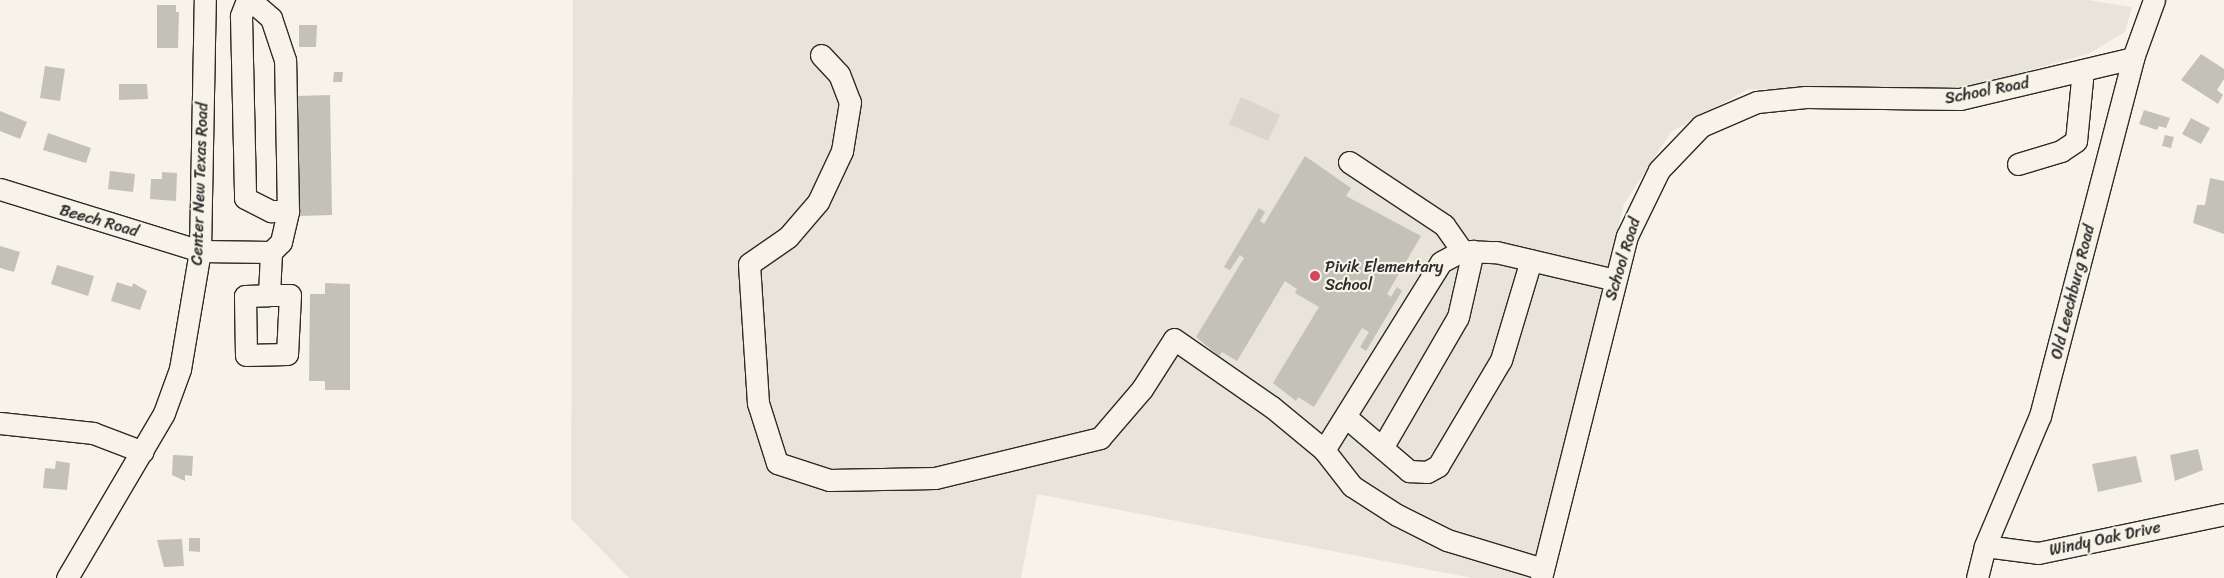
<!DOCTYPE html>
<style>
body{margin:0}
#map{position:relative;width:2224px;height:578px;overflow:hidden;background:#f7f3e8;font-family:Sriracha,sans-serif}
div>[style]{position:absolute}
.built>*{inset:0;background:#e8e4da}
.green>*{inset:0;background:#dad6cc}
.building>*{inset:0;background:#c4c1b9}
.roads{filter:drop-shadow(1px 0 #2b2b2b) drop-shadow(-1px 0 #2b2b2b) drop-shadow(0 1px #2b2b2b) drop-shadow(0 -1px #2b2b2b)}
.minor>*{height:21px;margin:-10.5px;padding:0 10.5px;transform-origin:10.5px;border-radius:10.5px;background:#f7f3e8}
.dots>*{width:14px;height:14px;translate:-50% -50%;box-sizing:border-box;border:2px solid #f7f3e8;border-radius:50%}
span{translate:-50% -50%;white-space:nowrap;text-align:center;line-height:1.15;-webkit-text-stroke:4.5px #f7f3e8;paint-order:stroke}
.street-label{font-size:16px;color:#2b2b2b}
.poi-label{font-size:16px;color:#2b2b2b}
.left{translate:0 -50%;text-align:left}
</style>
<div id="map">
<div class="built">
<i style="clip-path:polygon(573px 0,2088px 0,2132px 7px,2125px 32px,2088px 54px,1961px 89px,1748px 89px,1671px 132px,1624px 204px,1533px 578px,1472px 578px,1037px 494px,1021px 578px,629px 578px,571px 519px)"></i>
</div>
<div class="green">
<i style="clip-path:polygon(1241px 97px,1280px 115px,1268px 141px,1229px 124px)"></i>
</div>
<div class="building">
<i style="clip-path:polygon(157px 5px,176px 5px,176px 12px,179px 12px,178px 48px,157px 48px)"></i>
<i style="clip-path:polygon(299px 25px,317px 25px,316px 47px,299px 47px)"></i>
<i style="clip-path:polygon(2201px 54px,2224px 69px,2224px 79px,2217px 90px,2223px 95px,2218px 104px,2181px 80px)"></i>
<i style="clip-path:polygon(45px 66px,65px 69px,60px 101px,40px 98px)"></i>
<i style="clip-path:polygon(334px 72px,343px 72px,342px 82px,333px 82px)"></i>
<i style="clip-path:polygon(119px 84px,147px 84px,148px 99px,119px 100px)"></i>
<i style="clip-path:polygon(330px 95px,332px 215px,300px 216px,299px 148px,293px 148px,292px 138px,297px 138px,296px 96px)"></i>
<i style="clip-path:polygon(2144px 110px,2170px 118px,2166px 128px,2159px 126px,2157px 130px,2139px 124px)"></i>
<i style="clip-path:polygon(0 111px,27px 122px,20px 139px,0 131px)"></i>
<i style="clip-path:polygon(2191px 118px,2210px 128px,2201px 144px,2182px 134px)"></i>
<i style="clip-path:polygon(48px 133px,91px 148px,86px 163px,43px 150px)"></i>
<i style="clip-path:polygon(2165px 135px,2174px 137px,2171px 148px,2162px 146px)"></i>
<i style="clip-path:polygon(1305px 156px,1351px 188px,1346px 196px,1421px 236px,1387px 294px,1391px 297px,1397px 287px,1402px 291px,1366px 351px,1360px 347px,1369px 332px,1362px 328px,1314px 407px,1298px 397px,1296px 401px,1273px 383px,1319px 307px,1295px 293px,1297px 289px,1285px 281px,1237px 361px,1222px 352px,1219px 356px,1196px 337px,1244px 258px,1240px 255px,1230px 270px,1224px 267px,1259px 208px,1265px 212px,1260px 221px,1264px 224px)"></i>
<i style="clip-path:polygon(110px 171px,135px 174px,133px 192px,108px 189px)"></i>
<i style="clip-path:polygon(162px 172px,177px 173px,176px 201px,150px 199px,151px 179px,162px 179px)"></i>
<i style="clip-path:polygon(2210px 178px,2224px 181px,2224px 234px,2193px 223px,2197px 205px,2205px 205px)"></i>
<i style="clip-path:polygon(0 246px,20px 252px,14px 272px,0 268px)"></i>
<i style="clip-path:polygon(57px 265px,94px 276px,88px 296px,51px 284px)"></i>
<i style="clip-path:polygon(117px 282px,132px 287px,133px 283px,147px 291px,140px 310px,111px 301px)"></i>
<i style="clip-path:polygon(325px 283px,350px 284px,350px 390px,325px 390px,325px 381px,309px 381px,310px 294px,325px 294px)"></i>
<i style="clip-path:polygon(2198px 449px,2203px 470px,2175px 481px,2170px 455px)"></i>
<i style="clip-path:polygon(173px 455px,193px 456px,192px 476px,185px 475px,185px 481px,172px 475px)"></i>
<i style="clip-path:polygon(2136px 456px,2142px 482px,2098px 492px,2092px 464px)"></i>
<i style="clip-path:polygon(56px 461px,70px 463px,67px 490px,43px 488px,45px 468px,55px 469px)"></i>
<i style="clip-path:polygon(189px 538px,200px 538px,200px 552px,189px 551px)"></i>
<i style="clip-path:polygon(182px 539px,184px 566px,164px 567px,157px 540px)"></i>
</div>
<div class="roads">
<div class="minor">
<i style="left:247px;top:0;width:17px;rotate:111deg"></i>
<i style="left:241px;top:16px;width:182px;rotate:88.7deg"></i>
<i style="left:245px;top:198px;width:29px;rotate:27deg"></i>
<i style="left:271px;top:211px;width:17px"></i>
<i style="left:821px;top:55px;width:26px;rotate:47deg"></i>
<i style="left:839px;top:74px;width:30px;rotate:69deg"></i>
<i style="left:850px;top:102px;width:50px;rotate:99.3deg"></i>
<i style="left:842px;top:151px;width:56px;rotate:115.2deg"></i>
<i style="left:818px;top:202px;width:46px;rotate:130.6deg"></i>
<i style="left:788px;top:237px;width:47px;rotate:145.3deg"></i>
<i style="left:749px;top:264px;width:139px;rotate:86.3deg"></i>
<i style="left:758px;top:403px;width:63px;rotate:72.4deg"></i>
<i style="left:777px;top:463px;width:55px;rotate:18.1deg"></i>
<i style="left:829px;top:480px;width:106px;rotate:-1.1deg"></i>
<i style="left:935px;top:478px;width:170px;rotate:-13.6deg"></i>
<i style="left:1100px;top:438px;width:65px;rotate:-49.4deg"></i>
<i style="left:1142px;top:389px;width:59px;rotate:-57.4deg"></i>
<i style="left:1174px;top:339px;width:119px;rotate:34.8deg"></i>
<i style="left:1272px;top:407px;width:67px;rotate:39.6deg"></i>
<i style="left:1349px;top:162px;width:114px;rotate:33.6deg"></i>
<i style="left:1444px;top:225px;width:32px;rotate:55deg"></i>
<i style="left:2018px;top:164px;width:45px;rotate:-16.8deg"></i>
<i style="left:2061px;top:151px;width:18px;rotate:-34deg"></i>
<i style="left:2076px;top:141px;width:71px;rotate:-84.4deg"></i>
<i style="left:0;top:189px;width:209px;rotate:17.2deg"></i>
<i style="left:200px;top:251px;width:71px;rotate:0.8deg"></i>
<i style="left:271px;top:252px;width:14px;rotate:-45deg"></i>
<i style="left:281px;top:242px;width:32px;rotate:-77deg"></i>
<i style="left:288px;top:211px;width:151px;rotate:-91.1deg"></i>
<i style="left:285px;top:60px;width:44px;rotate:-108.4deg"></i>
<i style="left:271px;top:18px;width:28px;rotate:-139deg"></i>
<i style="left:269px;top:295px;width:21px"></i>
<i style="left:290px;top:295px;width:59px;rotate:92.9deg"></i>
<i style="left:287px;top:354px;width:41px;rotate:178.6deg"></i>
<i style="left:246px;top:355px;width:59px;rotate:-91deg"></i>
<i style="left:245px;top:296px;width:24px;rotate:-2deg"></i>
<i style="left:269px;top:295px;width:43px;rotate:-87.3deg"></i>
<i style="left:1347px;top:418px;width:82px;rotate:40.5deg"></i>
<i style="left:1409px;top:471px;width:18px;rotate:3deg"></i>
<i style="left:1427px;top:472px;width:13px;rotate:-29deg"></i>
<i style="left:1438px;top:466px;width:123px;rotate:-59.3deg"></i>
<i style="left:1501px;top:360px;width:104px;rotate:-73.3deg"></i>
<i style="left:0;top:423px;width:94px;rotate:6.1deg"></i>
<i style="left:93px;top:433px;width:53px;rotate:20.8deg"></i>
<i style="left:1382px;top:448px;width:151px;rotate:-59.9deg"></i>
<i style="left:1458px;top:317px;width:68px;rotate:-77.2deg"></i>
<i style="left:1985px;top:546px;width:53px;rotate:7.5deg"></i>
<i style="left:2038px;top:553px;width:190px;rotate:-11.8deg"></i>
<i style="left:1543px;top:569px;width:100px;rotate:-163.2deg"></i>
<i style="left:1447px;top:540px;width:56px;rotate:-153.4deg"></i>
<i style="left:1397px;top:515px;width:54px;rotate:-147.2deg"></i>
<i style="left:1352px;top:486px;width:46px;rotate:-127.9deg"></i>
<i style="left:1324px;top:450px;width:221px;rotate:-58.1deg"></i>
<i style="left:1441px;top:262px;width:24px;rotate:-28deg"></i>
<i style="left:1462px;top:251px;width:34px;rotate:2deg"></i>
<i style="left:1496px;top:252px;width:122px;rotate:13.2deg"></i>
<i style="left:67px;top:578px;width:191px;rotate:-59.5deg"></i>
<i style="left:164px;top:413px;width:47px;rotate:-70deg"></i>
<i style="left:180px;top:369px;width:120px;rotate:-80.4deg"></i>
<i style="left:200px;top:251px;width:251px;rotate:-88.9deg"></i>
<i style="left:1541px;top:578px;width:353px;rotate:-75.9deg"></i>
<i style="left:1627px;top:236px;width:73px;rotate:-64.1deg"></i>
<i style="left:1659px;top:170px;width:61px;rotate:-46.3deg"></i>
<i style="left:1701px;top:126px;width:61px;rotate:-23.2deg"></i>
<i style="left:1757px;top:102px;width:49px;rotate:-5.8deg"></i>
<i style="left:1806px;top:97px;width:154px;rotate:0.7deg"></i>
<i style="left:1960px;top:99px;width:178px;rotate:-13.3deg"></i>
<i style="left:1977px;top:578px;width:33px;rotate:-76deg"></i>
<i style="left:1985px;top:546px;width:141px;rotate:-67.1deg"></i>
<i style="left:2040px;top:416px;width:370px;rotate:-75.4deg"></i>
<i style="left:2133px;top:58px;width:62px;rotate:-70.1deg"></i>
</div>
</div>
<div class="dots">
<i style="left:1315px;top:276px;background:#d1495b"></i>
</div>
<div class="street-label">
<span style="left:1987px;top:91px;rotate:-11deg">School Road</span>
<span style="left:200px;top:184px;rotate:-88deg">Center New Texas Road</span>
<span style="left:99px;top:221px;rotate:16deg">Beech Road</span>
<span style="left:1623px;top:259px;rotate:-73deg">School Road</span>
<span style="left:2073px;top:292px;rotate:-76deg">Old Leechburg Road</span>
<span style="left:2105px;top:539px;rotate:-12deg">Windy Oak Drive</span>
</div>
<div class="poi-label">
<span class="left" style="left:1325px;top:276px">Pivik Elementary<br>School</span>
</div>
</div>
